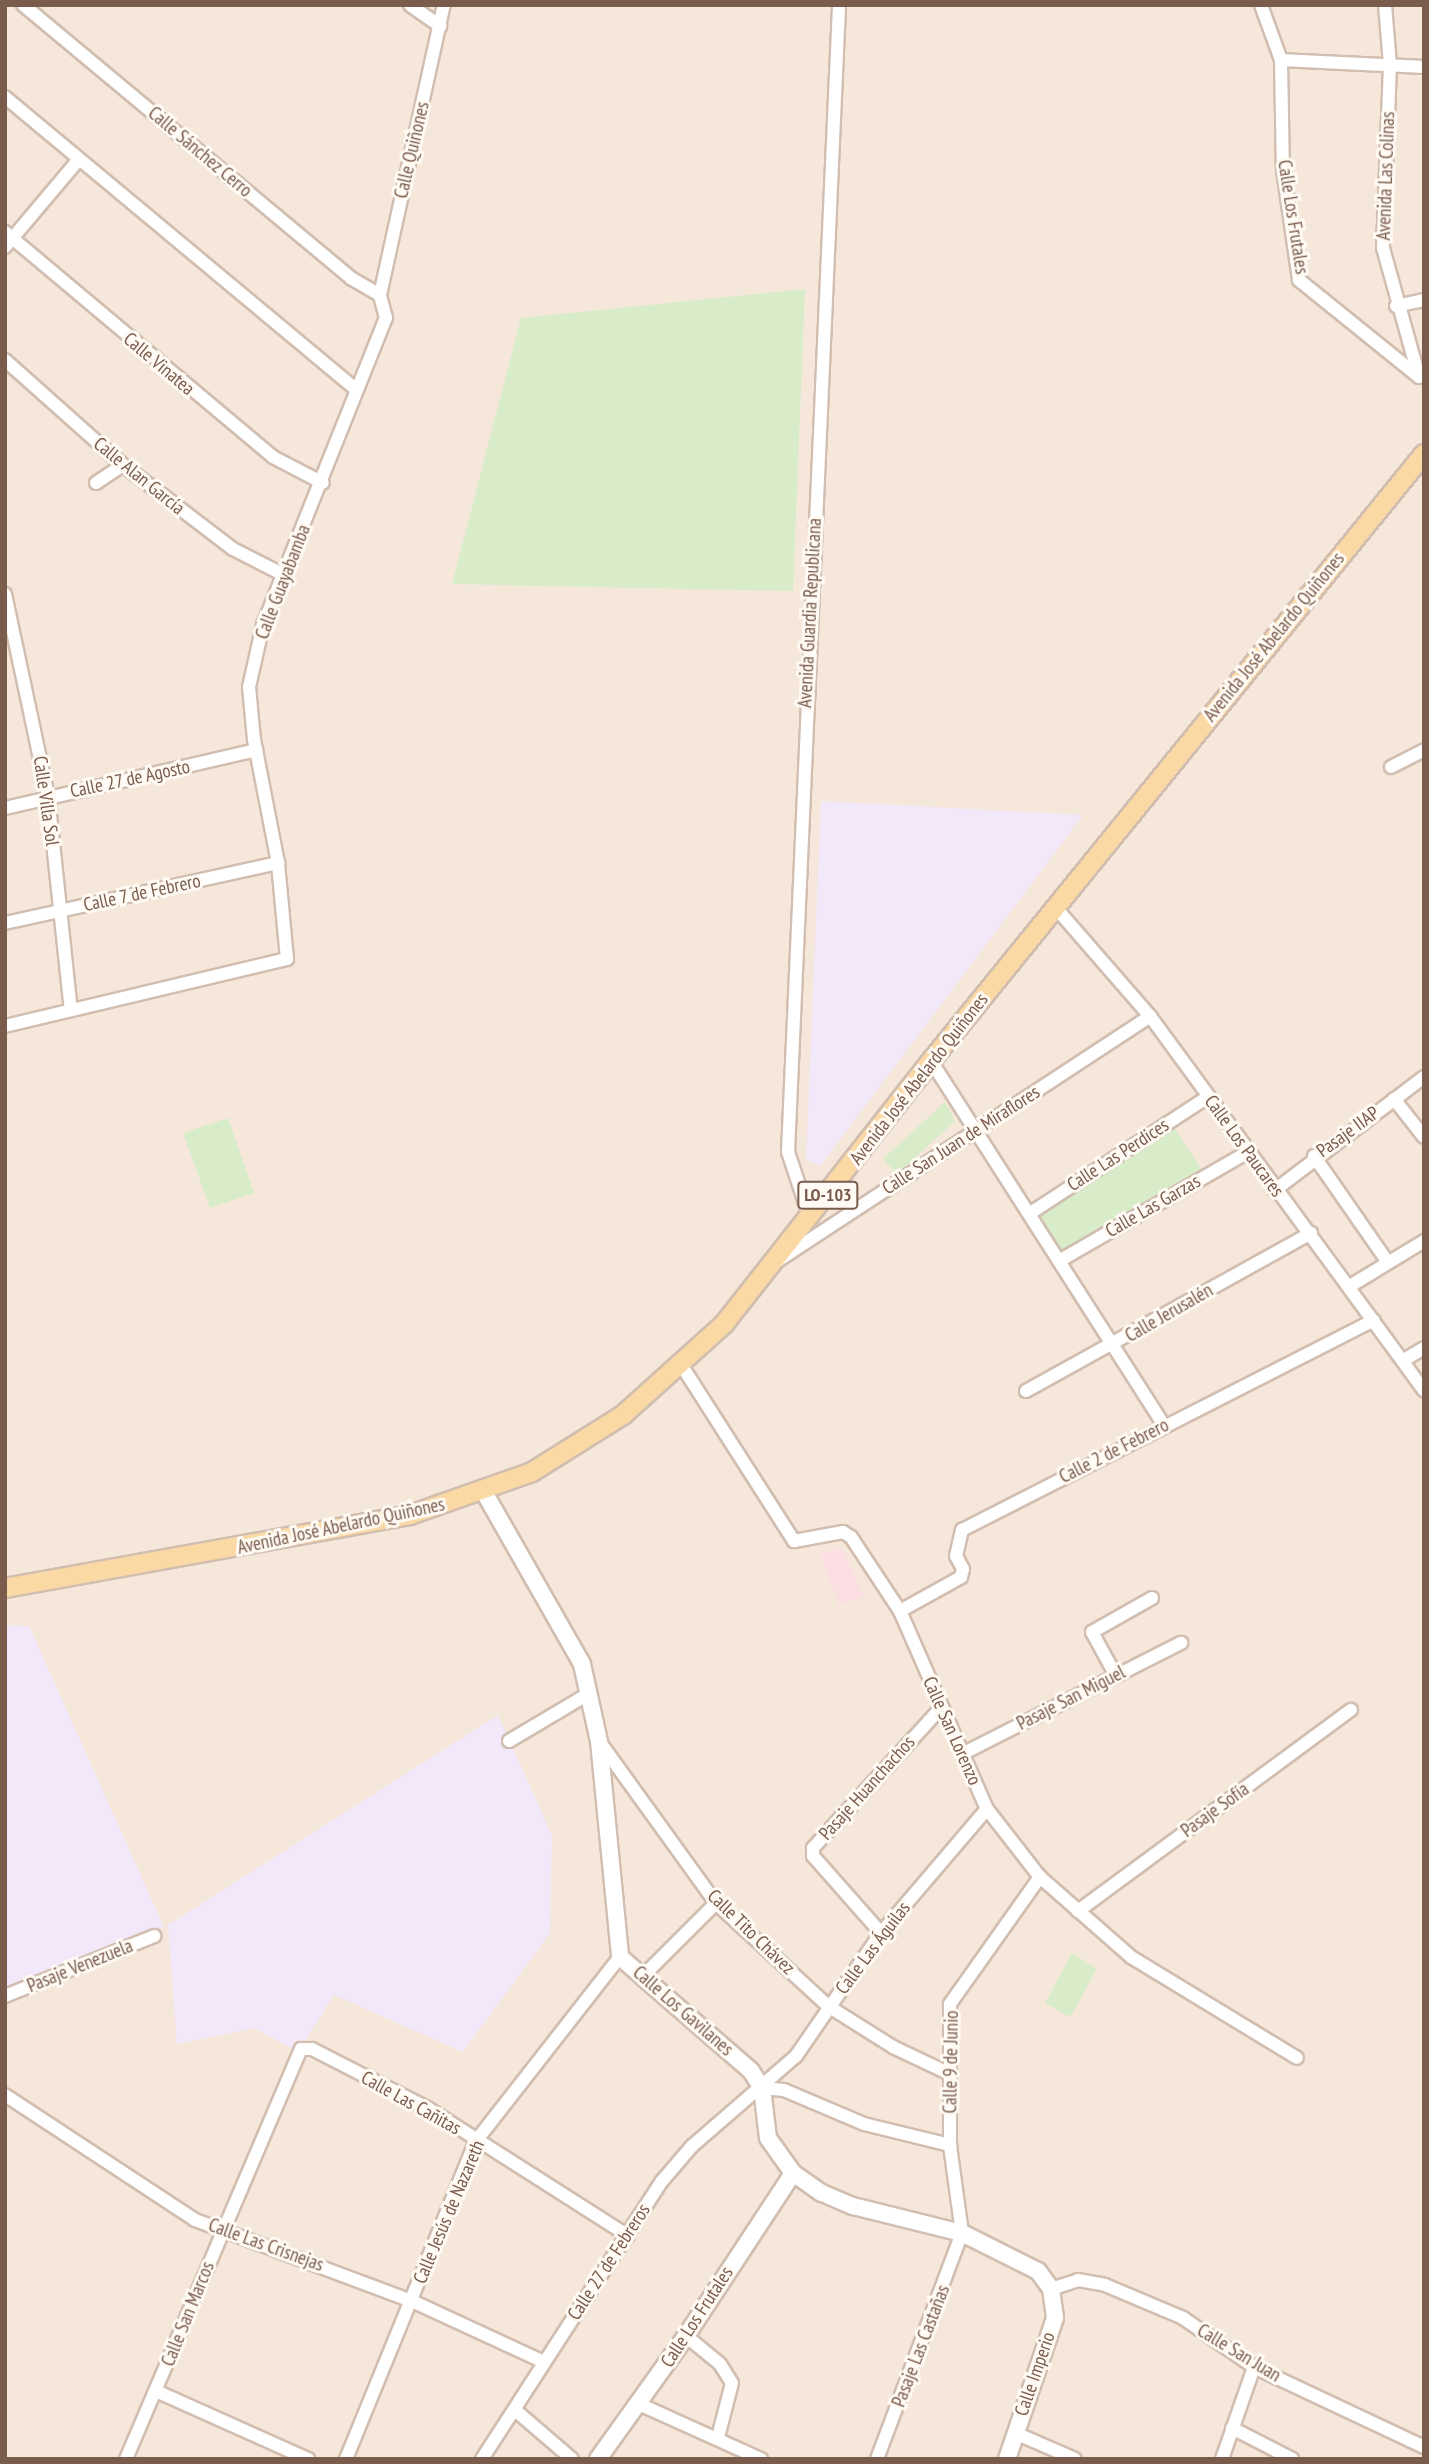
<!DOCTYPE html>
<meta charset="utf-8">
<style>
body{margin:0}
#map{position:relative;width:1429px;height:2464px;overflow:hidden;background:#fdf6ec;font-family:"PT Sans Narrow",sans-serif}
div>[style]{position:absolute}
.residential>*{inset:0;background:#f5e8da}
.education>*{inset:0;background:#f3e8fa}
.medical>*{inset:0;background:#fbdfe3}
.green>*{inset:0;background:#d8ecc9}
.roads{filter:drop-shadow(2px 0 #d1beb0) drop-shadow(-2px 0 #d1beb0) drop-shadow(0 2px #d1beb0) drop-shadow(0 -2px #d1beb0)}
.street>*{height:12px;margin:-6px;padding:0 6px;transform-origin:6px;border-radius:6px;background:#fff}
.secondary>*{height:16px;margin:-8px;padding:0 8px;transform-origin:8px;border-radius:8px;background:#fff}
.primary>*{height:18px;margin:-9px;padding:0 9px;transform-origin:9px;border-radius:9px;background:#fbd9a5}
span{translate:-50% -50%;white-space:nowrap;text-align:center;line-height:1.15;-webkit-text-stroke:6px #fffaf3;paint-order:stroke}
.shield-label span{padding:2px 5px;background:#fffaf3;border:2px solid;border-radius:5px;-webkit-text-stroke-width:0}
.shield-label{font-size:18px;color:#7a5c4d;font-weight:700}
.street-label{font-size:19px;color:#7a5c4d}
.frame{position:absolute;inset:0;border:7px solid #7a5c4d;pointer-events:none}
</style>
<div id="map">
<div class="residential">
<i style="clip-path:polygon(5px 5px,1424px 5px,1424px 2459px,5px 2459px)"></i>
</div>
<div class="education">
<i style="clip-path:polygon(821px 801px,1083px 815px,820px 1166px,806px 1159px)"></i>
<i style="clip-path:polygon(5px 1625px,29px 1626px,164px 1927px,5px 1992px)"></i>
<i style="clip-path:polygon(498px 1715px,552px 1835px,550px 1933px,463px 2052px,334px 1995px,298px 2052px,255px 2028px,177px 2044px,168px 1925px)"></i>
</div>
<div class="medical">
<i style="clip-path:polygon(843px 1548px,864px 1596px,839px 1606px,820px 1554px)"></i>
</div>
<div class="green">
<i style="clip-path:polygon(805px 289px,793px 591px,452px 584px,521px 318px)"></i>
<i style="clip-path:polygon(945px 1102px,955px 1121px,897px 1174px,883px 1159px)"></i>
<i style="clip-path:polygon(228px 1118px,254px 1193px,210px 1208px,183px 1133px)"></i>
<i style="clip-path:polygon(1173px 1126px,1204px 1173px,1061px 1256px,1034px 1213px)"></i>
<i style="clip-path:polygon(1072px 1953px,1097px 1969px,1070px 2017px,1045px 2003px)"></i>
</div>
<div class="roads">
<div class="street">
<i style="left:410px;top:5px;width:37px;rotate:35deg"></i>
<i style="left:1261px;top:5px;width:59px;rotate:70deg"></i>
<i style="left:1281px;top:60px;width:110px;rotate:89deg"></i>
<i style="left:1283px;top:170px;width:111px;rotate:81.7deg"></i>
<i style="left:1299px;top:280px;width:154px;rotate:38.9deg"></i>
<i style="left:1385px;top:5px;width:60px;rotate:85.2deg"></i>
<i style="left:1390px;top:65px;width:183px;rotate:92.2deg"></i>
<i style="left:1383px;top:248px;width:134px;rotate:74.4deg"></i>
<i style="left:1281px;top:60px;width:143px;rotate:2.8deg"></i>
<i style="left:5px;top:97px;width:456px;rotate:39.8deg"></i>
<i style="left:5px;top:232px;width:350px;rotate:40deg"></i>
<i style="left:273px;top:457px;width:56px;rotate:27.5deg"></i>
<i style="left:5px;top:247px;width:115px;rotate:-49.9deg"></i>
<i style="left:380px;top:295px;width:297px;rotate:-77.6deg"></i>
<i style="left:1396px;top:306px;width:29px;rotate:-12deg"></i>
<i style="left:5px;top:360px;width:158px;rotate:41.7deg"></i>
<i style="left:123px;top:465px;width:138px;rotate:37.4deg"></i>
<i style="left:233px;top:549px;width:57px;rotate:27deg"></i>
<i style="left:96px;top:483px;width:32px;rotate:-34deg"></i>
<i style="left:5px;top:594px;width:207px;rotate:78deg"></i>
<i style="left:48px;top:796px;width:215px;rotate:83.9deg"></i>
<i style="left:1391px;top:767px;width:37px;rotate:-27deg"></i>
<i style="left:5px;top:808px;width:258px;rotate:-13deg"></i>
<i style="left:1056px;top:908px;width:143px;rotate:49deg"></i>
<i style="left:1150px;top:1016px;width:464px;rotate:53.8deg"></i>
<i style="left:5px;top:923px;width:280px;rotate:-12.4deg"></i>
<i style="left:5px;top:1026px;width:290px;rotate:-13.4deg"></i>
<i style="left:287px;top:959px;width:96px;rotate:-95.4deg"></i>
<i style="left:278px;top:863px;width:125px;rotate:-101deg"></i>
<i style="left:254px;top:740px;width:53px;rotate:-95.4deg"></i>
<i style="left:249px;top:687px;width:64px;rotate:-77.3deg"></i>
<i style="left:263px;top:625px;width:331px;rotate:-68.2deg"></i>
<i style="left:386px;top:318px;width:24px;rotate:-105deg"></i>
<i style="left:380px;top:295px;width:34px;rotate:-150deg"></i>
<i style="left:351px;top:278px;width:427px;rotate:-140.2deg"></i>
<i style="left:931px;top:1061px;width:432px;rotate:57.4deg"></i>
<i style="left:1394px;top:1099px;width:48px;rotate:51.7deg"></i>
<i style="left:1314px;top:1156px;width:128px;rotate:55.2deg"></i>
<i style="left:1275px;top:1190px;width:187px;rotate:-37.2deg"></i>
<i style="left:1029px;top:1214px;width:214px;rotate:-33.2deg"></i>
<i style="left:810px;top:1218px;width:70px;rotate:-108.4deg"></i>
<i style="left:788px;top:1152px;width:1148px;rotate:-87.45deg"></i>
<i style="left:779px;top:1260px;width:444px;rotate:-33.3deg"></i>
<i style="left:1059px;top:1261px;width:218px;rotate:-30deg"></i>
<i style="left:1350px;top:1286px;width:87px;rotate:-31.3deg"></i>
<i style="left:1404px;top:1360px;width:23px;rotate:-31deg"></i>
<i style="left:682px;top:1366px;width:208px;rotate:57.4deg"></i>
<i style="left:794px;top:1541px;width:50px;rotate:-10.4deg"></i>
<i style="left:843px;top:1532px;width:9px;rotate:32deg"></i>
<i style="left:851px;top:1537px;width:89px;rotate:56.5deg"></i>
<i style="left:900px;top:1611px;width:216px;rotate:66.3deg"></i>
<i style="left:987px;top:1809px;width:86px;rotate:52.1deg"></i>
<i style="left:1040px;top:1877px;width:121px;rotate:41.3deg"></i>
<i style="left:1131px;top:1957px;width:194px;rotate:31.3deg"></i>
<i style="left:1026px;top:1391px;width:326px;rotate:-29deg"></i>
<i style="left:900px;top:1611px;width:70px;rotate:-29.1deg"></i>
<i style="left:961px;top:1577px;width:8px;rotate:-76deg"></i>
<i style="left:963px;top:1569px;width:15px;rotate:-118deg"></i>
<i style="left:956px;top:1556px;width:27px;rotate:-77deg"></i>
<i style="left:962px;top:1530px;width:462px;rotate:-27deg"></i>
<i style="left:1116px;top:1676px;width:50px;rotate:-118.6deg"></i>
<i style="left:1092px;top:1632px;width:69px;rotate:-29.5deg"></i>
<i style="left:509px;top:1741px;width:94px;rotate:-30.7deg"></i>
<i style="left:599px;top:1741px;width:200px;rotate:54.2deg"></i>
<i style="left:716px;top:1903px;width:152px;rotate:42.6deg"></i>
<i style="left:828px;top:2006px;width:77px;rotate:32.2deg"></i>
<i style="left:893px;top:2047px;width:61px;rotate:25.3deg"></i>
<i style="left:962px;top:1754px;width:246px;rotate:-26.9deg"></i>
<i style="left:1078px;top:1911px;width:339px;rotate:-36.4deg"></i>
<i style="left:881px;top:1933px;width:103px;rotate:-131.4deg"></i>
<i style="left:813px;top:1856px;width:8px;rotate:-90deg"></i>
<i style="left:813px;top:1848px;width:188px;rotate:-47.6deg"></i>
<i style="left:643px;top:1976px;width:103px;rotate:-45deg"></i>
<i style="left:5px;top:1996px;width:161px;rotate:-21.9deg"></i>
<i style="left:762px;top:2088px;width:22px;rotate:5deg"></i>
<i style="left:784px;top:2090px;width:87px;rotate:23deg"></i>
<i style="left:864px;top:2124px;width:89px;rotate:13.7deg"></i>
<i style="left:5px;top:2095px;width:227px;rotate:33.3deg"></i>
<i style="left:195px;top:2220px;width:232px;rotate:20.5deg"></i>
<i style="left:412px;top:2301px;width:145px;rotate:24.8deg"></i>
<i style="left:1051px;top:2289px;width:28px;rotate:-18deg"></i>
<i style="left:1078px;top:2280px;width:27px;rotate:10deg"></i>
<i style="left:1105px;top:2285px;width:85px;rotate:22.9deg"></i>
<i style="left:1183px;top:2318px;width:86px;rotate:34.6deg"></i>
<i style="left:1254px;top:2367px;width:188px;rotate:25.2deg"></i>
<i style="left:686px;top:2336px;width:44px;rotate:39.5deg"></i>
<i style="left:720px;top:2364px;width:22px;rotate:58deg"></i>
<i style="left:732px;top:2383px;width:56px;rotate:104.5deg"></i>
<i style="left:156px;top:2391px;width:167px;rotate:24.1deg"></i>
<i style="left:639px;top:2404px;width:134px;rotate:24.3deg"></i>
<i style="left:515px;top:2410px;width:75px;rotate:40.7deg"></i>
<i style="left:1232px;top:2428px;width:68px;rotate:27.3deg"></i>
<i style="left:1015px;top:2433px;width:65px;rotate:23.4deg"></i>
<i style="left:126px;top:2459px;width:446px;rotate:-66.9deg"></i>
<i style="left:301px;top:2049px;width:11px"></i>
<i style="left:312px;top:2049px;width:131px;rotate:27.1deg"></i>
<i style="left:429px;top:2109px;width:236px;rotate:32.5deg"></i>
<i style="left:346px;top:2459px;width:344px;rotate:-67.8deg"></i>
<i style="left:476px;top:2141px;width:234px;rotate:-52deg"></i>
<i style="left:482px;top:2459px;width:331px;rotate:-57.1deg"></i>
<i style="left:662px;top:2181px;width:46px;rotate:-49.4deg"></i>
<i style="left:692px;top:2146px;width:138px;rotate:-40.9deg"></i>
<i style="left:796px;top:2056px;width:150px;rotate:-55.4deg"></i>
<i style="left:881px;top:1933px;width:163px;rotate:-49.5deg"></i>
<i style="left:877px;top:2459px;width:241px;rotate:-69.4deg"></i>
<i style="left:962px;top:2233px;width:89px;rotate:-97.8deg"></i>
<i style="left:950px;top:2145px;width:141px;rotate:-90deg"></i>
<i style="left:950px;top:2004px;width:156px;rotate:-54.7deg"></i>
<i style="left:1222px;top:2459px;width:97px;rotate:-70.8deg"></i>
</div>
<div class="secondary">
<i style="left:484px;top:1492px;width:198px;rotate:60.3deg"></i>
<i style="left:582px;top:1664px;width:79px;rotate:77.6deg"></i>
<i style="left:599px;top:1741px;width:217px;rotate:84.4deg"></i>
<i style="left:620px;top:1957px;width:174px;rotate:41deg"></i>
<i style="left:751px;top:2071px;width:20px;rotate:57deg"></i>
<i style="left:762px;top:2088px;width:50px;rotate:83.2deg"></i>
<i style="left:768px;top:2138px;width:43px;rotate:54.5deg"></i>
<i style="left:793px;top:2173px;width:35px;rotate:35deg"></i>
<i style="left:822px;top:2193px;width:34px;rotate:23deg"></i>
<i style="left:853px;top:2206px;width:112px;rotate:13.9deg"></i>
<i style="left:962px;top:2233px;width:85px;rotate:26.6deg"></i>
<i style="left:1038px;top:2271px;width:22px;rotate:54deg"></i>
<i style="left:1051px;top:2289px;width:29px;rotate:82deg"></i>
<i style="left:1055px;top:2318px;width:149px;rotate:108.8deg"></i>
<i style="left:598px;top:2459px;width:151px;rotate:-54.4deg"></i>
<i style="left:686px;top:2336px;width:195px;rotate:-56.7deg"></i>
</div>
<div class="primary">
<i style="left:5px;top:1588px;width:412px;rotate:-10.2deg"></i>
<i style="left:410px;top:1515px;width:129px;rotate:-19.4deg"></i>
<i style="left:532px;top:1472px;width:107px;rotate:-32.1deg"></i>
<i style="left:623px;top:1415px;width:136px;rotate:-42deg"></i>
<i style="left:724px;top:1324px;width:335px;rotate:-51.8deg"></i>
<i style="left:931px;top:1061px;width:782px;rotate:-50.92deg"></i>
</div>
</div>
<div class="shield-label">
<span style="left:828px;top:1195px">LO-103</span>
</div>
<div class="street-label">
<span style="left:412px;top:150px;rotate:-77deg">Calle Quiñones</span>
<span style="left:200px;top:152px;rotate:40deg">Calle Sánchez Cerro</span>
<span style="left:1386px;top:176px;rotate:-88deg">Avenida Las Colinas</span>
<span style="left:1293px;top:217px;rotate:81deg">Calle Los Frutales</span>
<span style="left:159px;top:364px;rotate:40deg">Calle Vinatea</span>
<span style="left:139px;top:476px;rotate:39deg">Calle Alan García</span>
<span style="left:283px;top:582px;rotate:-69deg">Calle Guayabamba</span>
<span style="left:810px;top:613px;rotate:-87deg">Avenida Guardia Republicana</span>
<span style="left:1274px;top:637px;rotate:-51deg">Avenida José Abelardo Quiñones</span>
<span style="left:130px;top:779px;rotate:-12deg">Calle 27 de Agosto</span>
<span style="left:46px;top:801px;rotate:82deg">Calle Villa Sol</span>
<span style="left:142px;top:893px;rotate:-12deg">Calle 7 de Febrero</span>
<span style="left:919px;top:1079px;rotate:-52deg">Avenida José Abelardo Quiñones</span>
<span style="left:1348px;top:1132px;rotate:-36deg">Pasaje IIAP</span>
<span style="left:961px;top:1140px;rotate:-33deg">Calle San Juan de Miraflores</span>
<span style="left:1244px;top:1146px;rotate:54deg">Calle Los Paucares</span>
<span style="left:1118px;top:1155px;rotate:-33deg">Calle Las Perdices</span>
<span style="left:1153px;top:1206px;rotate:-30deg">Calle Las Garzas</span>
<span style="left:1169px;top:1313px;rotate:-30deg">Calle Jerusalén</span>
<span style="left:1114px;top:1451px;rotate:-27deg">Calle 2 de Febrero</span>
<span style="left:341px;top:1526px;rotate:-12deg">Avenida José Abelardo Quiñones</span>
<span style="left:1071px;top:1698px;rotate:-27deg">Pasaje San Miguel</span>
<span style="left:952px;top:1731px;rotate:66deg">Calle San Lorenzo</span>
<span style="left:867px;top:1788px;rotate:-48deg">Pasaje Huanchachos</span>
<span style="left:1215px;top:1810px;rotate:-36deg">Pasaje Sofía</span>
<span style="left:751px;top:1932px;rotate:44deg">Calle Tito Chávez</span>
<span style="left:873px;top:1948px;rotate:-53deg">Calle Las Águilas</span>
<span style="left:80px;top:1966px;rotate:-22deg">Pasaje Venezuela</span>
<span style="left:683px;top:2011px;rotate:41deg">Calle Los Gavilanes</span>
<span style="left:951px;top:2062px;rotate:-89deg">Calle 9 de Junio</span>
<span style="left:411px;top:2103px;rotate:29deg">Calle Las Cañitas</span>
<span style="left:449px;top:2212px;rotate:-67deg">Calle Jesús de Nazareth</span>
<span style="left:266px;top:2245px;rotate:20deg">Calle Las Crisnejas</span>
<span style="left:609px;top:2262px;rotate:-57deg">Calle 27 de Febreros</span>
<span style="left:188px;top:2314px;rotate:-68deg">Calle San Marcos</span>
<span style="left:697px;top:2317px;rotate:-57deg">Calle Los Frutales</span>
<span style="left:921px;top:2346px;rotate:-69deg">Pasaje Las Castañas</span>
<span style="left:1239px;top:2353px;rotate:31deg">Calle San Juan</span>
<span style="left:1035px;top:2374px;rotate:-71deg">Calle Imperio</span>
</div>
<div class="frame"></div>
</div>
